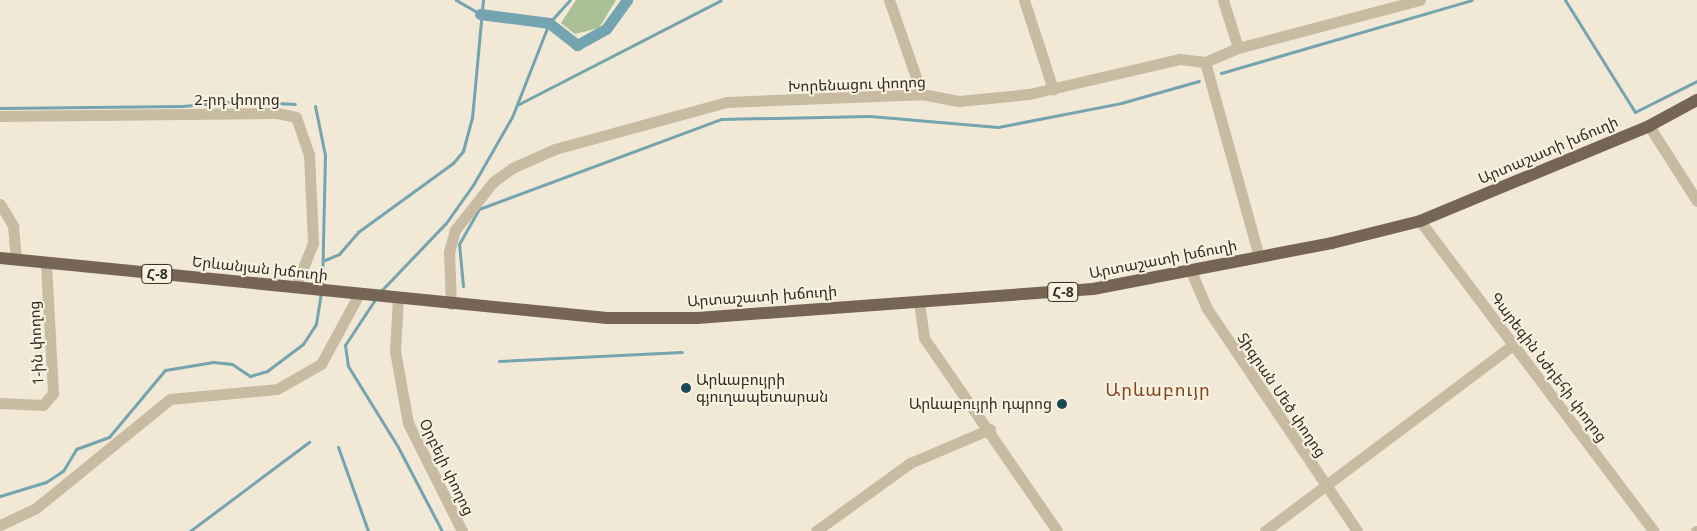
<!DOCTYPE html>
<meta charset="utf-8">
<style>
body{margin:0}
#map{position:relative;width:1697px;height:531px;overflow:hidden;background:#f1e8d6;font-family:"Noto Sans","Noto Sans Armenian",sans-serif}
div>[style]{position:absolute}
.green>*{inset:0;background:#acc096}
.stream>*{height:3px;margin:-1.5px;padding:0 1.5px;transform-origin:1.5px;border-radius:1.5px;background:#74a4af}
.canal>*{height:11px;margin:-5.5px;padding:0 5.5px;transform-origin:5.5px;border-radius:5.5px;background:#74a4af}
.minor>*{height:11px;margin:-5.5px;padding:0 5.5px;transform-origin:5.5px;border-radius:5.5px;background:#c9baa2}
.major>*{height:12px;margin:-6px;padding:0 6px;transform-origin:6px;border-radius:6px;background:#766555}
.dots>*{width:14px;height:14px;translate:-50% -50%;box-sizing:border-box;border:2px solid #f9f2e2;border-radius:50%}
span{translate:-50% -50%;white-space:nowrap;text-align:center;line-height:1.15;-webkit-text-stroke:4px #f9f2e2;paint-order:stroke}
.shield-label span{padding:1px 4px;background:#f9f2e2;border:1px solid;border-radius:4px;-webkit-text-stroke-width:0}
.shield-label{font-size:14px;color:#342b24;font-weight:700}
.street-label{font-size:15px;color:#342b24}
.poi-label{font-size:15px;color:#342b24}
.left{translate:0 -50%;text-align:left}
.right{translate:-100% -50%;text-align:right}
.quarter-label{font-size:18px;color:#85441b;letter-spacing:1px}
</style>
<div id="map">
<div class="green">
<i style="clip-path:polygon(576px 0,616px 0,599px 28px,575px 34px,561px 23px)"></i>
</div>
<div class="stream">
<i style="left:456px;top:0;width:28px;rotate:30deg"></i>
<i style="left:1565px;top:0;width:132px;rotate:58deg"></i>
<i style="left:1635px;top:112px;width:69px;rotate:-26.6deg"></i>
<i style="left:1221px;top:73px;width:261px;rotate:-16.2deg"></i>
<i style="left:517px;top:105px;width:229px;rotate:-27.2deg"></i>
<i style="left:315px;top:106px;width:50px;rotate:78.5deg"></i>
<i style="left:325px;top:155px;width:132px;rotate:91.3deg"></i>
<i style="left:0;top:108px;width:182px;rotate:-0.6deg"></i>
<i style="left:182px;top:106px;width:58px;rotate:-4.9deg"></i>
<i style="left:240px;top:101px;width:55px;rotate:3.1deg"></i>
<i style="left:325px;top:260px;width:15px;rotate:-23deg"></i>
<i style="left:339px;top:254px;width:29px;rotate:-49deg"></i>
<i style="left:358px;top:232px;width:117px;rotate:-36deg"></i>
<i style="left:453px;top:163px;width:16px;rotate:-50deg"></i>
<i style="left:463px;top:151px;width:34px;rotate:-75deg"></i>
<i style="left:472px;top:118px;width:119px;rotate:-84.7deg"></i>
<i style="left:463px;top:286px;width:42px;rotate:-95.4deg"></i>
<i style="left:459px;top:244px;width:40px;rotate:-60.3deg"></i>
<i style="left:479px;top:209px;width:258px;rotate:-20.4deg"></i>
<i style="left:721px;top:119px;width:149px;rotate:-1.2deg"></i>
<i style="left:870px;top:116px;width:128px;rotate:4.9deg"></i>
<i style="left:998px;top:127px;width:125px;rotate:-11deg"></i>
<i style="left:1121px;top:103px;width:81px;rotate:-15.8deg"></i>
<i style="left:379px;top:293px;width:97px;rotate:-46.3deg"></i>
<i style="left:446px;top:223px;width:47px;rotate:-54.6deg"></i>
<i style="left:473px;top:185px;width:78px;rotate:-60.2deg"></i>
<i style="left:512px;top:117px;width:101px;rotate:-68.5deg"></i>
<i style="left:549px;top:23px;width:31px;rotate:-48deg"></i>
<i style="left:376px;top:298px;width:56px;rotate:123.4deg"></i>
<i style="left:345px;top:345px;width:21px;rotate:82deg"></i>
<i style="left:348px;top:366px;width:95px;rotate:58.3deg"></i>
<i style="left:398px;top:447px;width:95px;rotate:62.4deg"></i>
<i style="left:499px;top:361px;width:183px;rotate:-2.8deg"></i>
<i style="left:338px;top:447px;width:89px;rotate:70.3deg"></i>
<i style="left:0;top:496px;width:48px;rotate:-16.9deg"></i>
<i style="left:46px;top:482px;width:20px;rotate:-33deg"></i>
<i style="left:63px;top:471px;width:26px;rotate:-59deg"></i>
<i style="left:76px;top:449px;width:35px;rotate:-20deg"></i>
<i style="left:109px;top:437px;width:87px;rotate:-50.1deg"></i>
<i style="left:165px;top:370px;width:49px;rotate:-9.5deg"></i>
<i style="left:213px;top:362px;width:19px;rotate:6deg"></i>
<i style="left:232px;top:364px;width:22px;rotate:34deg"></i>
<i style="left:250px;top:376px;width:18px;rotate:-16deg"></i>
<i style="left:267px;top:371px;width:45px;rotate:-36.9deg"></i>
<i style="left:303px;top:344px;width:24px;rotate:-57deg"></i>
<i style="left:316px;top:324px;width:31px;rotate:-81deg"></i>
<i style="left:190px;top:531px;width:149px;rotate:-36.8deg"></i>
</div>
<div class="canal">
<i style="left:480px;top:14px;width:70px;rotate:7.4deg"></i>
<i style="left:549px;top:23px;width:36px;rotate:38deg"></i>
<i style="left:577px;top:45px;width:33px;rotate:-29deg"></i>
<i style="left:606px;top:29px;width:36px;rotate:-54deg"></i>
</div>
<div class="minor">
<i style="left:889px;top:0;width:100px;rotate:70.7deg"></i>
<i style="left:1024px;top:0;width:94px;rotate:72deg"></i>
<i style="left:1223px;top:0;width:50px;rotate:72.6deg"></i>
<i style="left:1205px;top:62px;width:202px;rotate:74.5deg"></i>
<i style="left:0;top:116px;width:277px;rotate:-0.6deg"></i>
<i style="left:277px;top:113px;width:19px;rotate:12deg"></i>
<i style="left:296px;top:117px;width:39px;rotate:71deg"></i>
<i style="left:309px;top:154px;width:89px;rotate:87.4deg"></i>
<i style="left:313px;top:243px;width:48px;rotate:111.8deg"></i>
<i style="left:1649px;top:126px;width:89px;rotate:57.4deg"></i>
<i style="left:0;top:204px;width:26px;rotate:59deg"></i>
<i style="left:13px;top:226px;width:33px;rotate:85deg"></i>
<i style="left:1420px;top:221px;width:388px;rotate:53deg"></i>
<i style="left:1191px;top:271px;width:39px;rotate:67deg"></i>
<i style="left:1206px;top:307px;width:270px;rotate:56deg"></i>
<i style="left:398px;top:297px;width:54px;rotate:93.2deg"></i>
<i style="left:395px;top:351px;width:73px;rotate:79.8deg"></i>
<i style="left:408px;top:423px;width:121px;rotate:63.4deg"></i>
<i style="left:919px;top:302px;width:36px;rotate:82deg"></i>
<i style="left:924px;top:338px;width:234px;rotate:55.4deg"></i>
<i style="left:451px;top:304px;width:52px;rotate:-92.2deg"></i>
<i style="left:449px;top:252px;width:23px;rotate:-75deg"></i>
<i style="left:455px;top:230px;width:61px;rotate:-51.6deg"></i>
<i style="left:493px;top:182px;width:24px;rotate:-36deg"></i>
<i style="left:512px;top:168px;width:47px;rotate:-23.8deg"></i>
<i style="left:555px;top:149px;width:178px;rotate:-15.3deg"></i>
<i style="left:727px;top:102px;width:195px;rotate:-2.3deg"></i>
<i style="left:922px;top:94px;width:38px;rotate:11deg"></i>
<i style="left:959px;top:101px;width:70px;rotate:-5.7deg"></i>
<i style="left:1029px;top:94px;width:155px;rotate:-13.1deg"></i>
<i style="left:1180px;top:59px;width:25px;rotate:7deg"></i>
<i style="left:1205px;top:62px;width:36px;rotate:-23deg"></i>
<i style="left:1238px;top:48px;width:188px;rotate:-14.8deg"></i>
<i style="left:0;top:403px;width:43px;rotate:2.7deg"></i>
<i style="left:43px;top:405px;width:16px;rotate:-50deg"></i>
<i style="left:53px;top:393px;width:130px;rotate:-93.1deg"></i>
<i style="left:0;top:525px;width:40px;rotate:-25deg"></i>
<i style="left:36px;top:508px;width:173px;rotate:-39.1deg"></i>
<i style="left:170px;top:399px;width:107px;rotate:-5.3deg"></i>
<i style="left:277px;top:389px;width:51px;rotate:-29.6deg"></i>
<i style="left:321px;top:364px;width:80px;rotate:-61.5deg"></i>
<i style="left:816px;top:531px;width:116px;rotate:-35.9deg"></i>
<i style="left:910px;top:463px;width:87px;rotate:-23deg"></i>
<i style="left:1265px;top:531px;width:311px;rotate:-36.9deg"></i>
<i style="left:1696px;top:531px;width:1px"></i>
</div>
<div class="major">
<i style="left:0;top:258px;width:610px;rotate:5.65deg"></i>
<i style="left:607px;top:318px;width:90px"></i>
<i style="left:697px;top:318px;width:397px;rotate:-4.2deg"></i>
<i style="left:1093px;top:289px;width:243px;rotate:-10.9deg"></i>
<i style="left:1332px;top:243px;width:91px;rotate:-14deg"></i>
<i style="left:1420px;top:221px;width:248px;rotate:-22.5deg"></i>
<i style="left:1649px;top:126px;width:55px;rotate:-28.4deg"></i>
</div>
<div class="dots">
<i style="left:686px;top:388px;background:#194956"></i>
<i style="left:1062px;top:404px;background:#194956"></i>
</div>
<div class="shield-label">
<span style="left:157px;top:274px">Հ-8</span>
<span style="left:1063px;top:292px">Հ-8</span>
</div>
<div class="street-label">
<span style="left:857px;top:84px;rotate:-2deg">Խորենացու փողոց</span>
<span style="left:237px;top:100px">2-րդ փողոց</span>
<span style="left:1548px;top:150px;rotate:-23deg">Արտաշատի խճուղի</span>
<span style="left:1163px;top:259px;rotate:-11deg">Արտաշատի խճուղի</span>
<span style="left:260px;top:268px;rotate:6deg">Երևանյան խճուղի</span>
<span style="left:762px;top:296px;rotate:-4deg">Արտաշատի խճուղի</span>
<span style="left:36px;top:343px;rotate:-93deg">1-ին փողոց</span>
<span style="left:1549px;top:367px;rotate:53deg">Գարեգին Նժդեհի փողոց</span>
<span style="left:1282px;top:395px;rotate:56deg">Տիգրան Մեծ փողոց</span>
<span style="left:447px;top:467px;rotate:64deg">Օրբելի փողոց</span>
</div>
<div class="poi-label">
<span class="left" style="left:696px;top:388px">Արևաբույրի<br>գյուղապետարան</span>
<span class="right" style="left:1052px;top:404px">Արևաբույրի դպրոց</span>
</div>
<div class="quarter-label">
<span style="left:1158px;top:389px">Արևաբույր</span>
</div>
</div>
